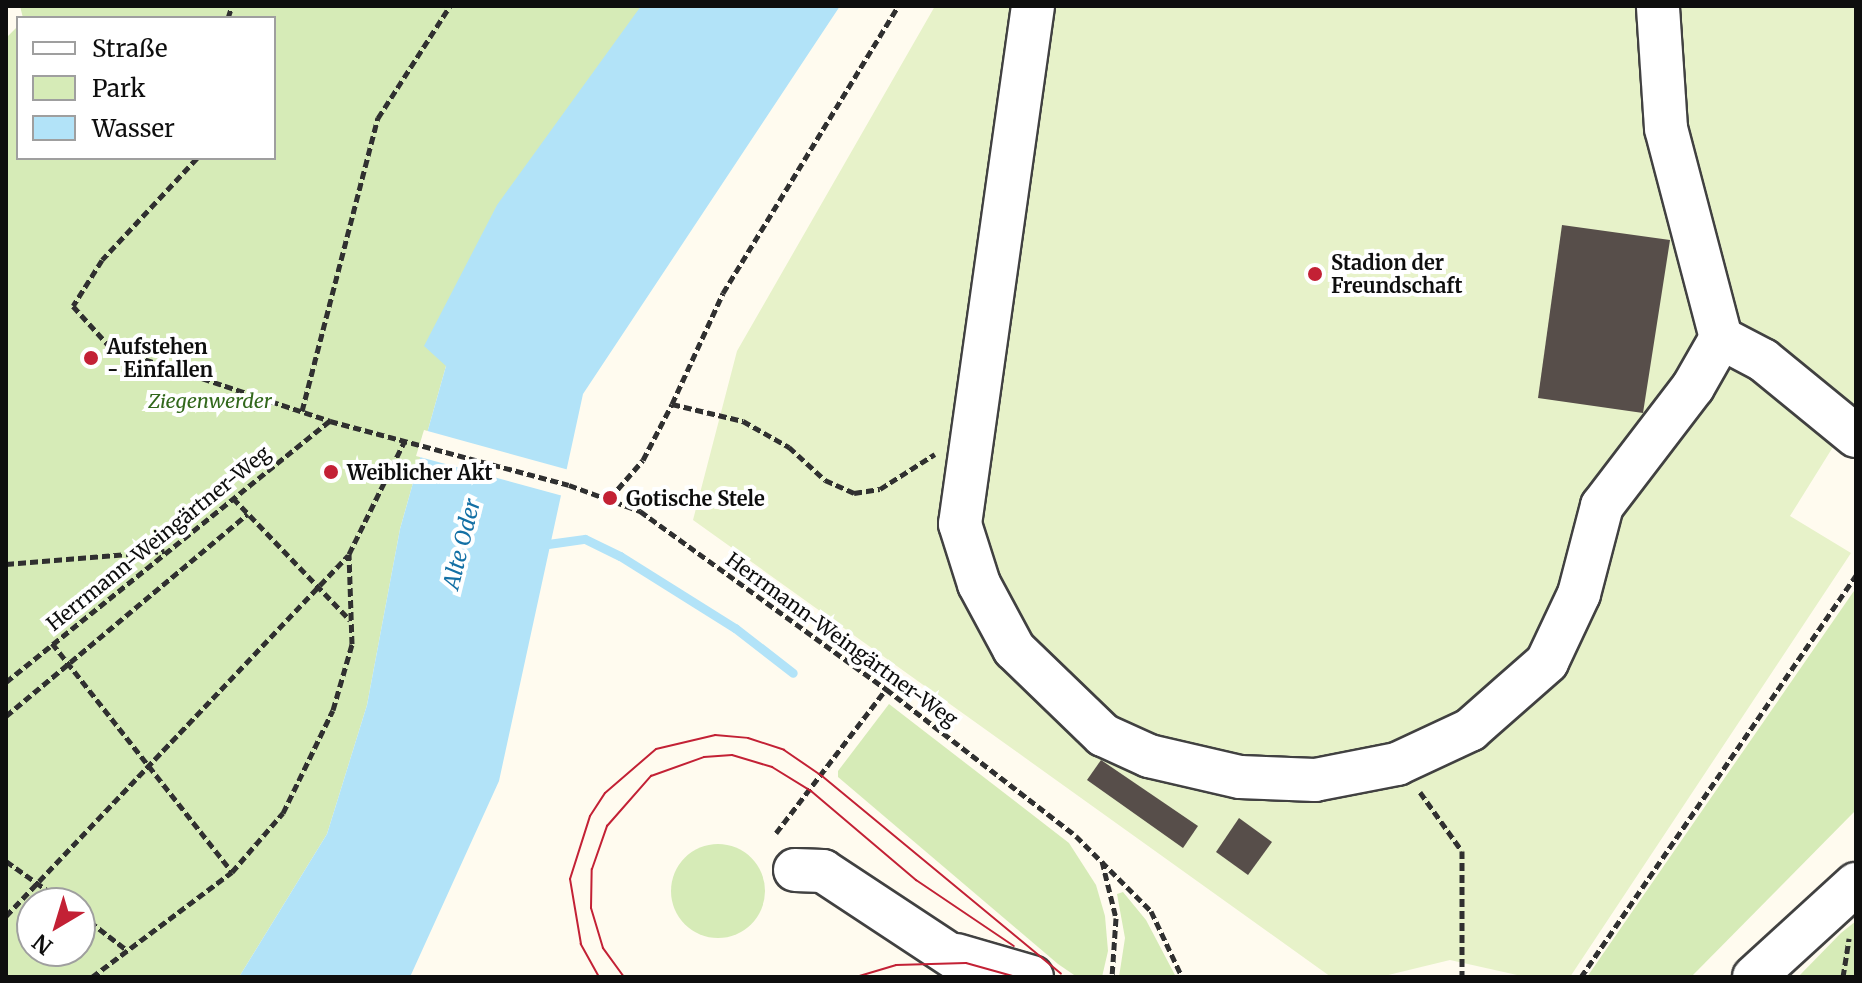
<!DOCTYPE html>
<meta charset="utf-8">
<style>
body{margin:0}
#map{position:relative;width:1862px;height:983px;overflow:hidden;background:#fffbef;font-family:Merriweather,serif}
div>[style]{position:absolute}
.green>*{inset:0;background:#d6ebb7}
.round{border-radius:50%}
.pitch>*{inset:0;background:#e7f2c9}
.water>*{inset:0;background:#b2e3f8}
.pier>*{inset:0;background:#fffbef}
.stream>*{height:9px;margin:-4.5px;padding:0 4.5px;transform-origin:4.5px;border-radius:4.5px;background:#b2e3f8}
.building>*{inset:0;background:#574e4a}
.path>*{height:5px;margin-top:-2.5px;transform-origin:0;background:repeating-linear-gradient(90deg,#303030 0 8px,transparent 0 12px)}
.roads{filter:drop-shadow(2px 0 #414141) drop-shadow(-2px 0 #414141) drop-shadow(0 2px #414141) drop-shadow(0 -2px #414141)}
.minor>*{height:42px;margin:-21px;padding:0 21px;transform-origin:21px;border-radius:21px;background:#fff}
.tram>*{height:2px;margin:-1px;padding:0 1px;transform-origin:1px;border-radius:1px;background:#c32135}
.dots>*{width:22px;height:22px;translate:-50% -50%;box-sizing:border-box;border:4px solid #fff;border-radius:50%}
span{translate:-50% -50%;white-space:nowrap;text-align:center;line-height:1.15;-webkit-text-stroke:8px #fff;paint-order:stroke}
.poi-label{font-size:20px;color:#0e0e0e;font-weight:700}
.left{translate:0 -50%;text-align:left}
.park-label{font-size:20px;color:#32681c;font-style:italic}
.street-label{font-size:20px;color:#0e0e0e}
.water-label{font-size:22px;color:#1370a5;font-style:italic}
.frame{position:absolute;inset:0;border:8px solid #0e0e0e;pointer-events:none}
.legend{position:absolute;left:16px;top:16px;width:260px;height:144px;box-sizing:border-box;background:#fff;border:2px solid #9f9f9f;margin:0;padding:10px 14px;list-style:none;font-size:24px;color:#0e0e0e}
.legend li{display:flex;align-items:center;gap:16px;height:40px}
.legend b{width:40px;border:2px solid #9f9f9f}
.north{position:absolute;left:16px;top:887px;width:80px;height:80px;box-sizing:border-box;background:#fff;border:2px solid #9f9f9f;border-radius:50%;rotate:218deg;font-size:22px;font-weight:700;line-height:32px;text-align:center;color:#0e0e0e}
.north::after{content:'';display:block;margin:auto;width:28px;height:36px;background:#c32135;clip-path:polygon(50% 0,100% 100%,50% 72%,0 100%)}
</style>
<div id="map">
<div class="green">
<i style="clip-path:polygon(evenodd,20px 6px,641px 6px,446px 366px,400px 529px,367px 705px,327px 834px,239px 977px,6px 977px,6px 38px,18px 26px,18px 158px,274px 158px,274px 18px,23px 18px,20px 6px,32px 903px,80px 903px,80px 951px,32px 951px,32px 903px)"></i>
<i style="clip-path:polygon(1856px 588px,1856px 810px,1691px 977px,1587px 977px)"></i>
<i style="clip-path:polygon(889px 704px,1069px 843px,1096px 885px,1105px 916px,1108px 951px,1102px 977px,1077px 977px,1058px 964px,838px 777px,838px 771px)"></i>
<i class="round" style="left:671px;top:844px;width:94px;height:94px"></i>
<i style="clip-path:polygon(1123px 892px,1146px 920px,1176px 977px,1119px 977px,1125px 938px,1117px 894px)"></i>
<i style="clip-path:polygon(1856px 921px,1856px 977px,1798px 977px,1841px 933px)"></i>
</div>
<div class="pitch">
<i style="clip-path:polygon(935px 6px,1856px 6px,1856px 410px,1790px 516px,1851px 553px,1570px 977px,1526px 977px,1450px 960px,1380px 977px,1331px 977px,693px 520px,737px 351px)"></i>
</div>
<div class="water">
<i style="clip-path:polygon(641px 6px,840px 6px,583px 394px,499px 781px,410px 977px,239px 977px,327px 834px,367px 705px,400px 529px,446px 366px,424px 346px,497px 205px)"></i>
</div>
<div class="pier">
<i style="clip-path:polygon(424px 430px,569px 470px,563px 496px,416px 456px)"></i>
</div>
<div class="stream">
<i style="left:548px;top:544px;width:37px;rotate:-8deg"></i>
<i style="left:585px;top:539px;width:39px;rotate:26deg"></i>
<i style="left:620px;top:556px;width:136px;rotate:32.1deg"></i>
<i style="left:735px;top:628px;width:73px;rotate:37.8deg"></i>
</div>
<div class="building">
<i style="clip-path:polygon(1562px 225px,1670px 240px,1643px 413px,1538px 398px)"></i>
<i style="clip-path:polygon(1101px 760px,1198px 826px,1183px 848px,1087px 780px)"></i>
<i style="clip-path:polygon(1239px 818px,1272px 842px,1248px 875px,1216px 852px)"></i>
</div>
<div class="path">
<i style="left:228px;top:18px;width:13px;rotate:-72deg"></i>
<i style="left:197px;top:158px;width:139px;rotate:133deg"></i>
<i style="left:102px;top:260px;width:54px;rotate:122.2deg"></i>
<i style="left:73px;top:306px;width:57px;rotate:47.9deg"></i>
<i style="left:111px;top:348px;width:231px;rotate:18.4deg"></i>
<i style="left:330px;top:421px;width:247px;rotate:15deg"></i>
<i style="left:569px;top:485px;width:76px;rotate:20.1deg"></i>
<i style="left:640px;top:511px;width:304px;rotate:35.9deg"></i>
<i style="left:886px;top:689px;width:240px;rotate:37.7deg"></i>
<i style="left:1076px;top:836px;width:106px;rotate:45deg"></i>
<i style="left:1151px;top:911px;width:73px;rotate:64.8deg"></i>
<i style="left:672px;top:404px;width:122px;rotate:-65.3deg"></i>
<i style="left:723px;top:293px;width:336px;rotate:-58.6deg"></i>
<i style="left:302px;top:411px;width:303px;rotate:-75.5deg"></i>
<i style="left:378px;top:118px;width:133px;rotate:-57.3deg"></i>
<i style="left:233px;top:498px;width:169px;rotate:46.2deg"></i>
<i style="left:610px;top:498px;width:50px;rotate:-49deg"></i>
<i style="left:643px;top:460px;width:63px;rotate:-62.6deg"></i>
<i style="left:672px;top:404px;width:73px;rotate:13.5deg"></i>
<i style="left:743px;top:421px;width:53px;rotate:29.5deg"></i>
<i style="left:789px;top:447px;width:49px;rotate:42.5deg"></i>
<i style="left:825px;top:480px;width:32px;rotate:24deg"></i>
<i style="left:854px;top:493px;width:26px;rotate:-9deg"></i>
<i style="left:880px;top:489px;width:65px;rotate:-32.5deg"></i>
<i style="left:6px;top:564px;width:159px;rotate:-4.7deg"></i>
<i style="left:52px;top:643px;width:291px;rotate:51.8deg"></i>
<i style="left:6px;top:682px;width:416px;rotate:-38.9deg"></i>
<i style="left:6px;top:716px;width:315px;rotate:-39.9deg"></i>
<i style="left:1420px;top:792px;width:72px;rotate:54.6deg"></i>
<i style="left:1462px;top:851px;width:126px;rotate:90deg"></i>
<i style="left:776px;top:833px;width:181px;rotate:-52.6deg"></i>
<i style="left:6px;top:861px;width:72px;rotate:35.4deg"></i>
<i style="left:1102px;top:861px;width:59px;rotate:76.2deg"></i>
<i style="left:1116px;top:918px;width:59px;rotate:93.9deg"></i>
<i style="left:80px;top:914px;width:59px;rotate:37.5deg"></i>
<i style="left:6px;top:916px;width:497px;rotate:-46.5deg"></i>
<i style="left:92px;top:977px;width:175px;rotate:-36.9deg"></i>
<i style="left:232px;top:872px;width:78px;rotate:-49.2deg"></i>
<i style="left:283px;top:813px;width:114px;rotate:-64.1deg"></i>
<i style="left:333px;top:710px;width:69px;rotate:-73.9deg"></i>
<i style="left:352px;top:644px;width:90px;rotate:-91.9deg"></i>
<i style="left:349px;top:554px;width:127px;rotate:-63.8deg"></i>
<i style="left:1581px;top:977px;width:487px;rotate:-55.6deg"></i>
<i style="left:1843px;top:977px;width:39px;rotate:-81deg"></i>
</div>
<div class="roads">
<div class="minor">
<i style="left:1033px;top:6px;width:523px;rotate:98.02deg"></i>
<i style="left:960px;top:524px;width:63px;rotate:72.4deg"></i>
<i style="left:979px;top:584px;width:74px;rotate:61.7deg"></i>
<i style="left:1014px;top:649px;width:124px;rotate:44deg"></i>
<i style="left:1103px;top:735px;width:51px;rotate:24.5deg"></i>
<i style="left:1149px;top:756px;width:93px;rotate:13deg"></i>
<i style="left:1240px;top:777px;width:75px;rotate:2.3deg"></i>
<i style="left:1315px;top:780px;width:84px;rotate:-11deg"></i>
<i style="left:1397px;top:764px;width:81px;rotate:-25deg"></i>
<i style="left:1470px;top:730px;width:103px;rotate:-41.4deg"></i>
<i style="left:1547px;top:662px;width:75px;rotate:-64.8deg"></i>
<i style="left:1579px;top:594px;width:91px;rotate:-75.4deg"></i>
<i style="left:1602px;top:506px;width:150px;rotate:-52.6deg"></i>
<i style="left:1693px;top:387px;width:56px;rotate:-60.3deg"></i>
<i style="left:1721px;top:338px;width:217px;rotate:-104.7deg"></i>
<i style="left:1666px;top:128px;width:122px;rotate:-93.8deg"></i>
<i style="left:1721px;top:338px;width:47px;rotate:27.6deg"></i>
<i style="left:1763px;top:360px;width:120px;rotate:39.3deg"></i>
<i style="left:795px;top:870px;width:28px;rotate:2deg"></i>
<i style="left:823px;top:871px;width:193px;rotate:33.4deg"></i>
<i style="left:956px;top:955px;width:79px;rotate:16.1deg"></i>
<i style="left:1754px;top:977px;width:138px;rotate:-42.4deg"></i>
</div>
</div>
<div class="tram">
<i style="left:599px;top:977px;width:38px;rotate:-119deg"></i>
<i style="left:581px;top:944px;width:66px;rotate:-99.6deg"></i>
<i style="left:570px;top:879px;width:66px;rotate:-72.4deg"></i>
<i style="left:590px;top:816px;width:27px;rotate:-57deg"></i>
<i style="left:605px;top:793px;width:67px;rotate:-40.8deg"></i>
<i style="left:656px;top:749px;width:61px;rotate:-13.3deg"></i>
<i style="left:715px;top:735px;width:33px;rotate:5deg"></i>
<i style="left:748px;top:738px;width:38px;rotate:18deg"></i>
<i style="left:784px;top:750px;width:46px;rotate:34.4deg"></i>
<i style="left:822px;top:776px;width:310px;rotate:39.6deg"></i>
<i style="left:624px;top:977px;width:36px;rotate:-126deg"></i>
<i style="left:603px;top:948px;width:42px;rotate:-106.7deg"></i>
<i style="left:591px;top:908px;width:39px;rotate:-89deg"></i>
<i style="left:592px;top:869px;width:46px;rotate:-70.8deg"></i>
<i style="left:607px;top:826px;width:67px;rotate:-48.7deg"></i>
<i style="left:651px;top:776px;width:56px;rotate:-19.7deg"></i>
<i style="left:704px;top:757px;width:28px;rotate:-4deg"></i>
<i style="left:732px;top:755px;width:42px;rotate:16.7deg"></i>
<i style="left:772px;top:767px;width:46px;rotate:31.6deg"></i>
<i style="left:811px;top:791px;width:138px;rotate:40.3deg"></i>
<i style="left:916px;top:880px;width:118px;rotate:34deg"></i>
<i style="left:856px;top:977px;width:42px;rotate:-16.7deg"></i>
<i style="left:896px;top:965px;width:70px;rotate:-1.6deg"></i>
<i style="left:966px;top:963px;width:52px;rotate:15.6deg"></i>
</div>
<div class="dots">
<i style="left:1315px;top:274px;background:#c32135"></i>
<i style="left:91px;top:358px;background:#c32135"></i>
<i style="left:331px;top:472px;background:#c32135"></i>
<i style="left:610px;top:498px;background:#c32135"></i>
</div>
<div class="poi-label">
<span class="left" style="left:1331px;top:274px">Stadion der<br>Freundschaft</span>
<span class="left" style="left:107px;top:358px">Aufstehen<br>- Einfallen</span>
<span class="left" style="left:347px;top:472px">Weiblicher Akt</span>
<span class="left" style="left:626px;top:498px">Gotische Stele</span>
</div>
<div class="park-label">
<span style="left:210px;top:400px">Ziegenwerder</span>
</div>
<div class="street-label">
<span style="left:158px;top:538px;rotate:-39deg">Herrmann-Weingärtner-Weg</span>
<span style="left:842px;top:639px;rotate:36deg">Herrmann-Weingärtner-Weg</span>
</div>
<div class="water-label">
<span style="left:462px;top:544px;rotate:-76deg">Alte Oder</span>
</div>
<div class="frame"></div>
<ul class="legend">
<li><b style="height:10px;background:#fff"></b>Straße</li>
<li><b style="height:22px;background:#d6ebb7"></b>Park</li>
<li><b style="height:22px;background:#b2e3f8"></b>Wasser</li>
</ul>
<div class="north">N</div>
</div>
